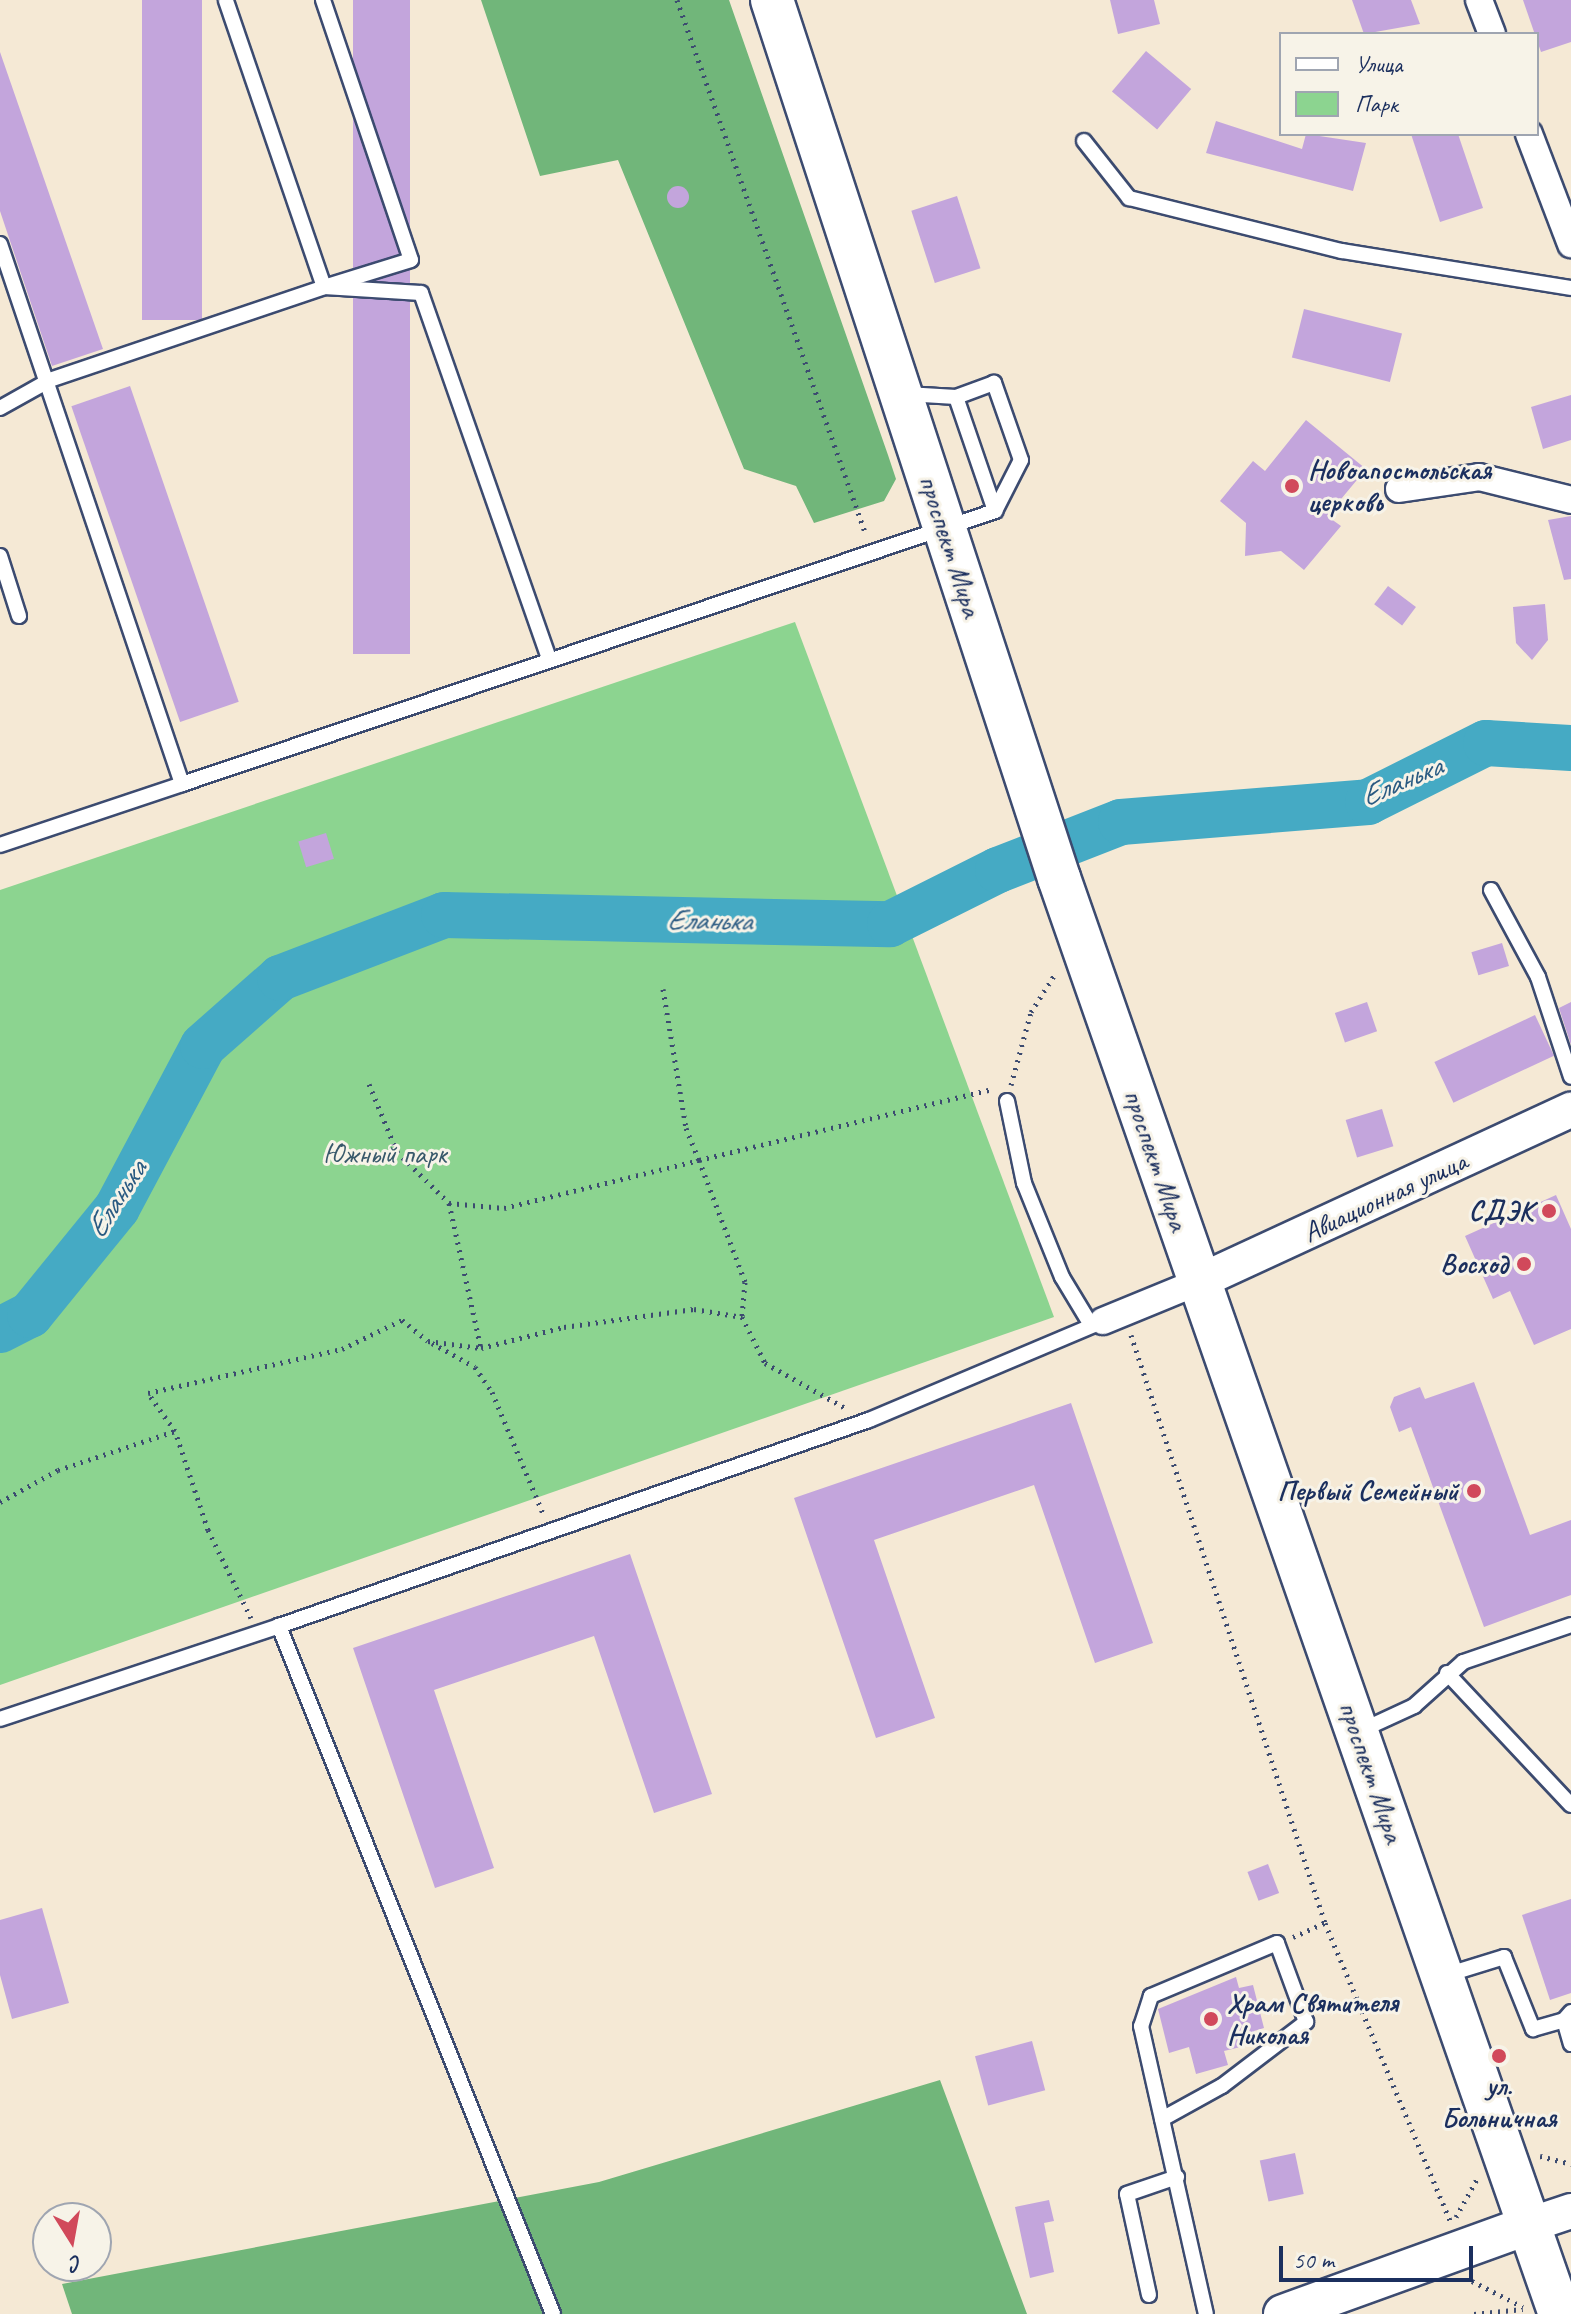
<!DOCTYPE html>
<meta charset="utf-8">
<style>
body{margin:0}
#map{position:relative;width:1571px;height:2314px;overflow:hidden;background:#f5e9d5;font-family:Caveat,sans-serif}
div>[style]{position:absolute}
.green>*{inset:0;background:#8cd490}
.forest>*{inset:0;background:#71b67a}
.river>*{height:46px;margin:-23px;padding:0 23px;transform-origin:23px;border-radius:23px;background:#45aac4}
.building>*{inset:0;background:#c3a5dc;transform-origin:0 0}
.round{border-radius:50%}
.path>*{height:5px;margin-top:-2.5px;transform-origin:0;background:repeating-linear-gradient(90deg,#3c4b70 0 2px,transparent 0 8px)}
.roads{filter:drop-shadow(2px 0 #3c4b70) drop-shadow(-2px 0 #3c4b70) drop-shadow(0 2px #3c4b70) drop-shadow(0 -2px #3c4b70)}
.service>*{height:14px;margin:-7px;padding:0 7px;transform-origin:7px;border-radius:7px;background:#fff}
.minor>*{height:26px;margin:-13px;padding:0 13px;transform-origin:13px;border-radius:13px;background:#fff}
.tertiary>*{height:34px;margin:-17px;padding:0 17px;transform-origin:17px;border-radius:17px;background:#fff}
.secondary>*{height:38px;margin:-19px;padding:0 19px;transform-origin:19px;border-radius:19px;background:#fff}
.primary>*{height:42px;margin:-21px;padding:0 21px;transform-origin:21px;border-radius:21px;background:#fff}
.dots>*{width:22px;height:22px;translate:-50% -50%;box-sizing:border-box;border:4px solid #f7f3e8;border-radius:50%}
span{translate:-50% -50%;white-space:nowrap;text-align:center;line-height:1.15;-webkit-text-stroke:6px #f7f3e8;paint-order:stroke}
.poi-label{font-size:28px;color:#1b2f5e;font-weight:700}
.left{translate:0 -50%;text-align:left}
.right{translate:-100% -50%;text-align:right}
.street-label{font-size:28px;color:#1b2f5e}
.park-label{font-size:28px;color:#37586a}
.water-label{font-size:30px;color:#2a5a82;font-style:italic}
.legend{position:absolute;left:1279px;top:32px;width:260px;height:104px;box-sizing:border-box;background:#f7f3e8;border:2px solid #9fa5b1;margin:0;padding:10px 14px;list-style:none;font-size:24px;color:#1b2f5e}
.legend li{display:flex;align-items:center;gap:16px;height:40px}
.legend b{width:40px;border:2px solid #9fa5b1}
.north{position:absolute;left:32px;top:2202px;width:80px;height:80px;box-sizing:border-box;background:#f7f3e8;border:2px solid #9fa5b1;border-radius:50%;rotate:169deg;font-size:22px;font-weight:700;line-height:32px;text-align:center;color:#1b2f5e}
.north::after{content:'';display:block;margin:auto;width:28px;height:36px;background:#d1495b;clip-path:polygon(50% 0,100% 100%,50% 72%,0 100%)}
.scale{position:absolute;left:1279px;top:2246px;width:194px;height:36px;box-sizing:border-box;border:4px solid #1b2f5e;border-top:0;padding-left:10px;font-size:24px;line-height:28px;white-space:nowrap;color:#1b2f5e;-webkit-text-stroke:6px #f7f3e8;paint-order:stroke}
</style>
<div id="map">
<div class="green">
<div style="clip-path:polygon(795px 622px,1054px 1317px,0 1685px,0 890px)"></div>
</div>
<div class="forest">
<div style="clip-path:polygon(481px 0,729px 0,888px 455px,896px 479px,884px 501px,814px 523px,796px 486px,744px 469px,618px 160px,540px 176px)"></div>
<div style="clip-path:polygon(940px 2080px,1027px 2314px,72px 2314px,62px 2284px,599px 2182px)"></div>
</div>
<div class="river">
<div style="left:0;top:1330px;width:34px;rotate:-27deg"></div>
<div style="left:30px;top:1315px;width:138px;rotate:-50.9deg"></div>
<div style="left:117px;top:1208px;width:183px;rotate:-62deg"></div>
<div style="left:203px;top:1046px;width:103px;rotate:-41.4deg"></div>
<div style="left:280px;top:978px;width:176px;rotate:-21deg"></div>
<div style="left:444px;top:915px;width:446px;rotate:1.2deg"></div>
<div style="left:890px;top:924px;width:121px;rotate:-26.6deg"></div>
<div style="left:998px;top:870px;width:132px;rotate:-21.3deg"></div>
<div style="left:1121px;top:822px;width:248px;rotate:-4.6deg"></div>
<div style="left:1368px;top:802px;width:132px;rotate:-26.6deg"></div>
<div style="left:1486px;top:743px;width:85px;rotate:3.4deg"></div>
</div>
<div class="building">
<div style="left:142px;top:0;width:60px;height:320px"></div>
<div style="left:353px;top:0;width:57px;height:654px"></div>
<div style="clip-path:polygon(1110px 0,1154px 0,1160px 24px,1118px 34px)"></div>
<div style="clip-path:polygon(1352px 0,1411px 0,1420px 24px,1364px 34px)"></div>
<div style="clip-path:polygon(1523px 0,1571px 0,1571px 42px,1541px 52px)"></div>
<div style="left:1146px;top:51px;width:59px;height:53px;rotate:40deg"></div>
<div style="clip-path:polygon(0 52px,103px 349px,52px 366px,0 211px)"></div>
<div style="clip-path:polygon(1216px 121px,1302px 149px,1306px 134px,1366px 143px,1353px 191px,1206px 153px)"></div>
<div style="clip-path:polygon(1411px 134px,1458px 134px,1483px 208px,1440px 222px)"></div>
<div class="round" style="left:667px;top:186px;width:22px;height:22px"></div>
<div style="left:957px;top:196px;width:76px;height:48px;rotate:72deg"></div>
<div style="left:1304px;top:309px;width:101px;height:50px;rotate:14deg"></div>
<div style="left:130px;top:386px;width:334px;height:62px;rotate:71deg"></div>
<div style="clip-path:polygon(1571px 395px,1571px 440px,1543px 449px,1531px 407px)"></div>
<div style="clip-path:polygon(1306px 420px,1366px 469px,1327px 516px,1341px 526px,1304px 570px,1281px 551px,1245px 556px,1246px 523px,1220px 501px,1253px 461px,1265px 471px)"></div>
<div style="clip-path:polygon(1571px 516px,1571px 579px,1564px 580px,1548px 520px)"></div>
<div style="left:1388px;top:586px;width:35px;height:23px;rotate:37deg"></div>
<div style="clip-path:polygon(1545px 604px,1548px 640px,1532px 660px,1516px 643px,1513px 607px)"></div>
<div style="left:326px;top:833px;width:27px;height:29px;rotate:73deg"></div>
<div style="left:1502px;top:943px;width:24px;height:32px;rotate:73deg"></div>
<div style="left:1367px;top:1002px;width:31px;height:34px;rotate:71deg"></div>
<div style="clip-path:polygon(1571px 1002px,1571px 1045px,1559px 1008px)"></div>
<div style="left:1535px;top:1015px;width:45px;height:111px;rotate:65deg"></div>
<div style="left:1382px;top:1109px;width:39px;height:38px;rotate:73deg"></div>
<div style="clip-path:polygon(1556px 1195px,1571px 1229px,1571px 1329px,1534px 1345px,1510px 1291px,1493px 1299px,1465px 1236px)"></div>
<div style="clip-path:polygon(1474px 1382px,1530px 1535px,1571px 1520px,1571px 1595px,1484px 1627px,1411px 1427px,1399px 1432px,1390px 1407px,1394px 1397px,1420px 1387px,1425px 1399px)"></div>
<div style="clip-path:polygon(1071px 1403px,1153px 1643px,1095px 1663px,1034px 1485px,874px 1540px,935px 1718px,876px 1738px,794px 1498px)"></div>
<div style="clip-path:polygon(630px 1554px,712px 1794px,654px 1813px,594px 1636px,434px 1690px,494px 1868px,435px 1888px,353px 1648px)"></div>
<div style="left:1268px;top:1864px;width:31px;height:22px;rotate:69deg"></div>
<div style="clip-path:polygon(1571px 1899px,1571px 1993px,1550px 2000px,1522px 1915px)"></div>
<div style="clip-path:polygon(42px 1908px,69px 2003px,12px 2019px,0 1975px,0 1920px)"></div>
<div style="clip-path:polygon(1236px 1977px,1239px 1988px,1253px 1985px,1264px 2028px,1254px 2031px,1257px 2043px,1224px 2051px,1228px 2065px,1196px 2074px,1189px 2047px,1169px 2053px,1158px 2009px)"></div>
<div style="left:1032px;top:2041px;width:51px;height:59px;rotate:75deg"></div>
<div style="left:1295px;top:2153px;width:42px;height:36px;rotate:78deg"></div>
<div style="clip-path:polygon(1049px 2200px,1054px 2221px,1044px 2223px,1054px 2272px,1030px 2278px,1015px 2207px)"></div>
</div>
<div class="path">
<div style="left:677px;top:0;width:567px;rotate:70.54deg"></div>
<div style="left:663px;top:989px;width:141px;rotate:80.6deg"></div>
<div style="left:686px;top:1128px;width:35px;rotate:68deg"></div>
<div style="left:699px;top:1160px;width:301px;rotate:-13.6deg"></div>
<div style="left:369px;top:1084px;width:74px;rotate:67.6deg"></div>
<div style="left:397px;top:1152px;width:73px;rotate:44.4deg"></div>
<div style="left:449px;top:1203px;width:55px;rotate:5.2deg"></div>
<div style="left:504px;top:1208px;width:201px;rotate:-13.8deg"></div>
<div style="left:699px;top:1160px;width:130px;rotate:69.3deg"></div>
<div style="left:745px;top:1282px;width:35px;rotate:95deg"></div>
<div style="left:1011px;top:1085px;width:76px;rotate:-74.7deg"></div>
<div style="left:1031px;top:1012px;width:45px;rotate:-57.7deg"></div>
<div style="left:449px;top:1203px;width:148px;rotate:77.6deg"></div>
<div style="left:1131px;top:1335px;width:619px;rotate:71.74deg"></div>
<div style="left:1325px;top:1923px;width:323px;rotate:67.2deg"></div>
<div style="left:432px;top:1343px;width:49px;rotate:29.2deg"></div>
<div style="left:475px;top:1367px;width:30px;rotate:56deg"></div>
<div style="left:492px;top:1392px;width:134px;rotate:67.2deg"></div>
<div style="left:0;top:1502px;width:66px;rotate:-28.9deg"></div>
<div style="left:58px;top:1470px;width:123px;rotate:-18.4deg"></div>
<div style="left:251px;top:1618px;width:98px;rotate:-116deg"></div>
<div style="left:208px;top:1530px;width:104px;rotate:-108.4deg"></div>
<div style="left:175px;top:1431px;width:47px;rotate:-125.4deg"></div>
<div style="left:148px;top:1393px;width:199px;rotate:-12.8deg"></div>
<div style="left:342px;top:1349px;width:67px;rotate:-25.8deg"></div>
<div style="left:402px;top:1320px;width:33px;rotate:39deg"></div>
<div style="left:428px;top:1341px;width:53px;rotate:7.5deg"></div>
<div style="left:481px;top:1348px;width:86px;rotate:-14.2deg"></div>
<div style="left:564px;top:1327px;width:131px;rotate:-7.9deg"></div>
<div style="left:694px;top:1309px;width:49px;rotate:9.5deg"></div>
<div style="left:742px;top:1317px;width:51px;rotate:63.4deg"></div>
<div style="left:765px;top:1363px;width:94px;rotate:29.3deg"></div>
<div style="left:1293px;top:1937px;width:35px;rotate:-24deg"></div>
<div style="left:1540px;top:2156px;width:32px;rotate:14deg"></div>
<div style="left:1456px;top:2217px;width:46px;rotate:-61.2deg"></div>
<div style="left:1472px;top:2281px;width:57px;rotate:27deg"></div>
<div style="left:1474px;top:2314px;width:49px;rotate:-5.8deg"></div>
</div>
<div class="roads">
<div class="service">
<div style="left:323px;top:0;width:274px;rotate:71.3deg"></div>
<div style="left:411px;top:260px;width:91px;rotate:162.8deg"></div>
<div style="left:324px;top:287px;width:97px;rotate:3.5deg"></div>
<div style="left:421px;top:293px;width:385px;rotate:70.7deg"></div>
<div style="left:1084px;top:141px;width:73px;rotate:51.7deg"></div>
<div style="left:1129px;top:198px;width:219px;rotate:14deg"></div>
<div style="left:1342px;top:251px;width:232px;rotate:9.2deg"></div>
<div style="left:0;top:244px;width:570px;rotate:71.37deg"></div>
<div style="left:182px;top:784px;width:858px;rotate:-18.56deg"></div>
<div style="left:995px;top:511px;width:57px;rotate:-63deg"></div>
<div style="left:1021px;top:460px;width:82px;rotate:-109.3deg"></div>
<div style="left:994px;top:383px;width:40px;rotate:159.8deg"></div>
<div style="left:906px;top:394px;width:50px;rotate:3.4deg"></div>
<div style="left:956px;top:397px;width:120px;rotate:71.1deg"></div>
<div style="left:0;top:408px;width:57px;rotate:-29.2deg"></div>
<div style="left:50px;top:380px;width:289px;rotate:-18.7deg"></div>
<div style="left:324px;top:287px;width:303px;rotate:-108.9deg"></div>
<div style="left:0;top:556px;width:63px;rotate:72.4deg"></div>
<div style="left:0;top:845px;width:192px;rotate:-18.5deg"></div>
<div style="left:1491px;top:890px;width:99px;rotate:61.6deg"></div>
<div style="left:1538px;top:977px;width:105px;rotate:71.7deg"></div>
<div style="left:1007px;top:1101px;width:84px;rotate:78.3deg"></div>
<div style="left:1024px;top:1183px;width:101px;rotate:68deg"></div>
<div style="left:1062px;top:1277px;width:56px;rotate:58.9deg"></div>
<div style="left:1447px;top:1673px;width:181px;rotate:46.8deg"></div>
<div style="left:0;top:1719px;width:294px;rotate:-18.4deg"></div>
<div style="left:1360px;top:1731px;width:60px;rotate:-24.8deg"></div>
<div style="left:1414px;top:1706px;width:66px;rotate:-41.9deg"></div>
<div style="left:1463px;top:1662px;width:114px;rotate:-18.9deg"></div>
<div style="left:1446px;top:1975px;width:61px;rotate:-17.2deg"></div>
<div style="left:1504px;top:1957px;width:78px;rotate:68.1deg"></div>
<div style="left:1533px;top:2029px;width:32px;rotate:-16deg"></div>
<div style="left:1571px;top:2012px;width:11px;rotate:131deg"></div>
<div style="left:1564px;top:2020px;width:25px;rotate:74deg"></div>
<div style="left:1162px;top:2119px;width:68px;rotate:-28.8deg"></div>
<div style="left:1222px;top:2086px;width:106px;rotate:-37.3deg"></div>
<div style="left:1306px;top:2022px;width:84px;rotate:-110.2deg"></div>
<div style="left:1277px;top:1943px;width:137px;rotate:157.2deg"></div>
<div style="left:1151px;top:1996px;width:32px;rotate:108deg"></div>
<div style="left:1141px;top:2026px;width:295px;rotate:77.3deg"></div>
<div style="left:1149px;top:2295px;width:103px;rotate:-102.3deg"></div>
<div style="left:1127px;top:2194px;width:53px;rotate:-18.8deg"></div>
<div style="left:553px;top:2314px;width:741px;rotate:-111.72deg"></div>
<div style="left:279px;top:1626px;width:625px;rotate:-19.25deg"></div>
<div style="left:869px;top:1420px;width:254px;rotate:-22.9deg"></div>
</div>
<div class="minor">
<div style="left:1479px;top:0;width:36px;rotate:69deg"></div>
<div style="left:1529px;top:134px;width:118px;rotate:69.1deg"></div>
<div style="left:1399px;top:489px;width:81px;rotate:-8.5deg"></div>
<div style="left:1479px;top:477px;width:95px;rotate:14deg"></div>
<div style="left:1103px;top:1321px;width:103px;rotate:-22.3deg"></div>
</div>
<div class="tertiary">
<div style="left:1198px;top:1282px;width:411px;rotate:-24.8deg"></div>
<div style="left:1529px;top:2225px;width:44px;rotate:-18.4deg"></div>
</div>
<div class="secondary">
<div style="left:1283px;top:2314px;width:262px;rotate:-19.9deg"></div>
</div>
<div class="primary">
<div style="left:772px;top:0;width:924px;rotate:71.9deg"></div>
<div style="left:1059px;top:878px;width:1521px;rotate:70.77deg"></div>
</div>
</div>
<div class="dots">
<div style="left:1292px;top:486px;background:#d1495b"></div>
<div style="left:1549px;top:1211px;background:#d1495b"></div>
<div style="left:1524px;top:1264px;background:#d1495b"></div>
<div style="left:1474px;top:1491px;background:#d1495b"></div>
<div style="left:1211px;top:2019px;background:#d1495b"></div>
<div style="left:1499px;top:2056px;background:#d1495b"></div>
</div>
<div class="poi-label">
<span class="left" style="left:1308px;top:486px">Новоапостольская<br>церковь</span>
<span class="right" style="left:1533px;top:1211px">СДЭК</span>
<span class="right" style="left:1508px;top:1264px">Восход</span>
<span class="right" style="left:1458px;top:1491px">Первый Семейный</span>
<span class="left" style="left:1227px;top:2019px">Храм Святителя<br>Николая</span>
<span style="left:1499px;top:2102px">ул.<br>Больничная</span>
</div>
<div class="street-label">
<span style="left:950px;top:546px;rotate:72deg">проспект Мира</span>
<span style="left:1156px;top:1160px;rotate:71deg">проспект Мира</span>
<span style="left:1385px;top:1197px;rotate:-25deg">Авиационная улица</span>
<span style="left:1371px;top:1772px;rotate:71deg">проспект Мира</span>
</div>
<div class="park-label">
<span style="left:385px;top:1154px">Южный парк</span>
</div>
<div class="water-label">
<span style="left:1401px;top:781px;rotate:-23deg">Еланька</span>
<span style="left:709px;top:920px;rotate:1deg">Еланька</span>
<span style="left:116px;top:1199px;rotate:-57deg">Еланька</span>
</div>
<ul class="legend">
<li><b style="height:10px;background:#fff"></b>Улица</li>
<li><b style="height:22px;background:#8cd490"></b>Парк</li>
</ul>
<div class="north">С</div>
<div class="scale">50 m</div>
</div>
